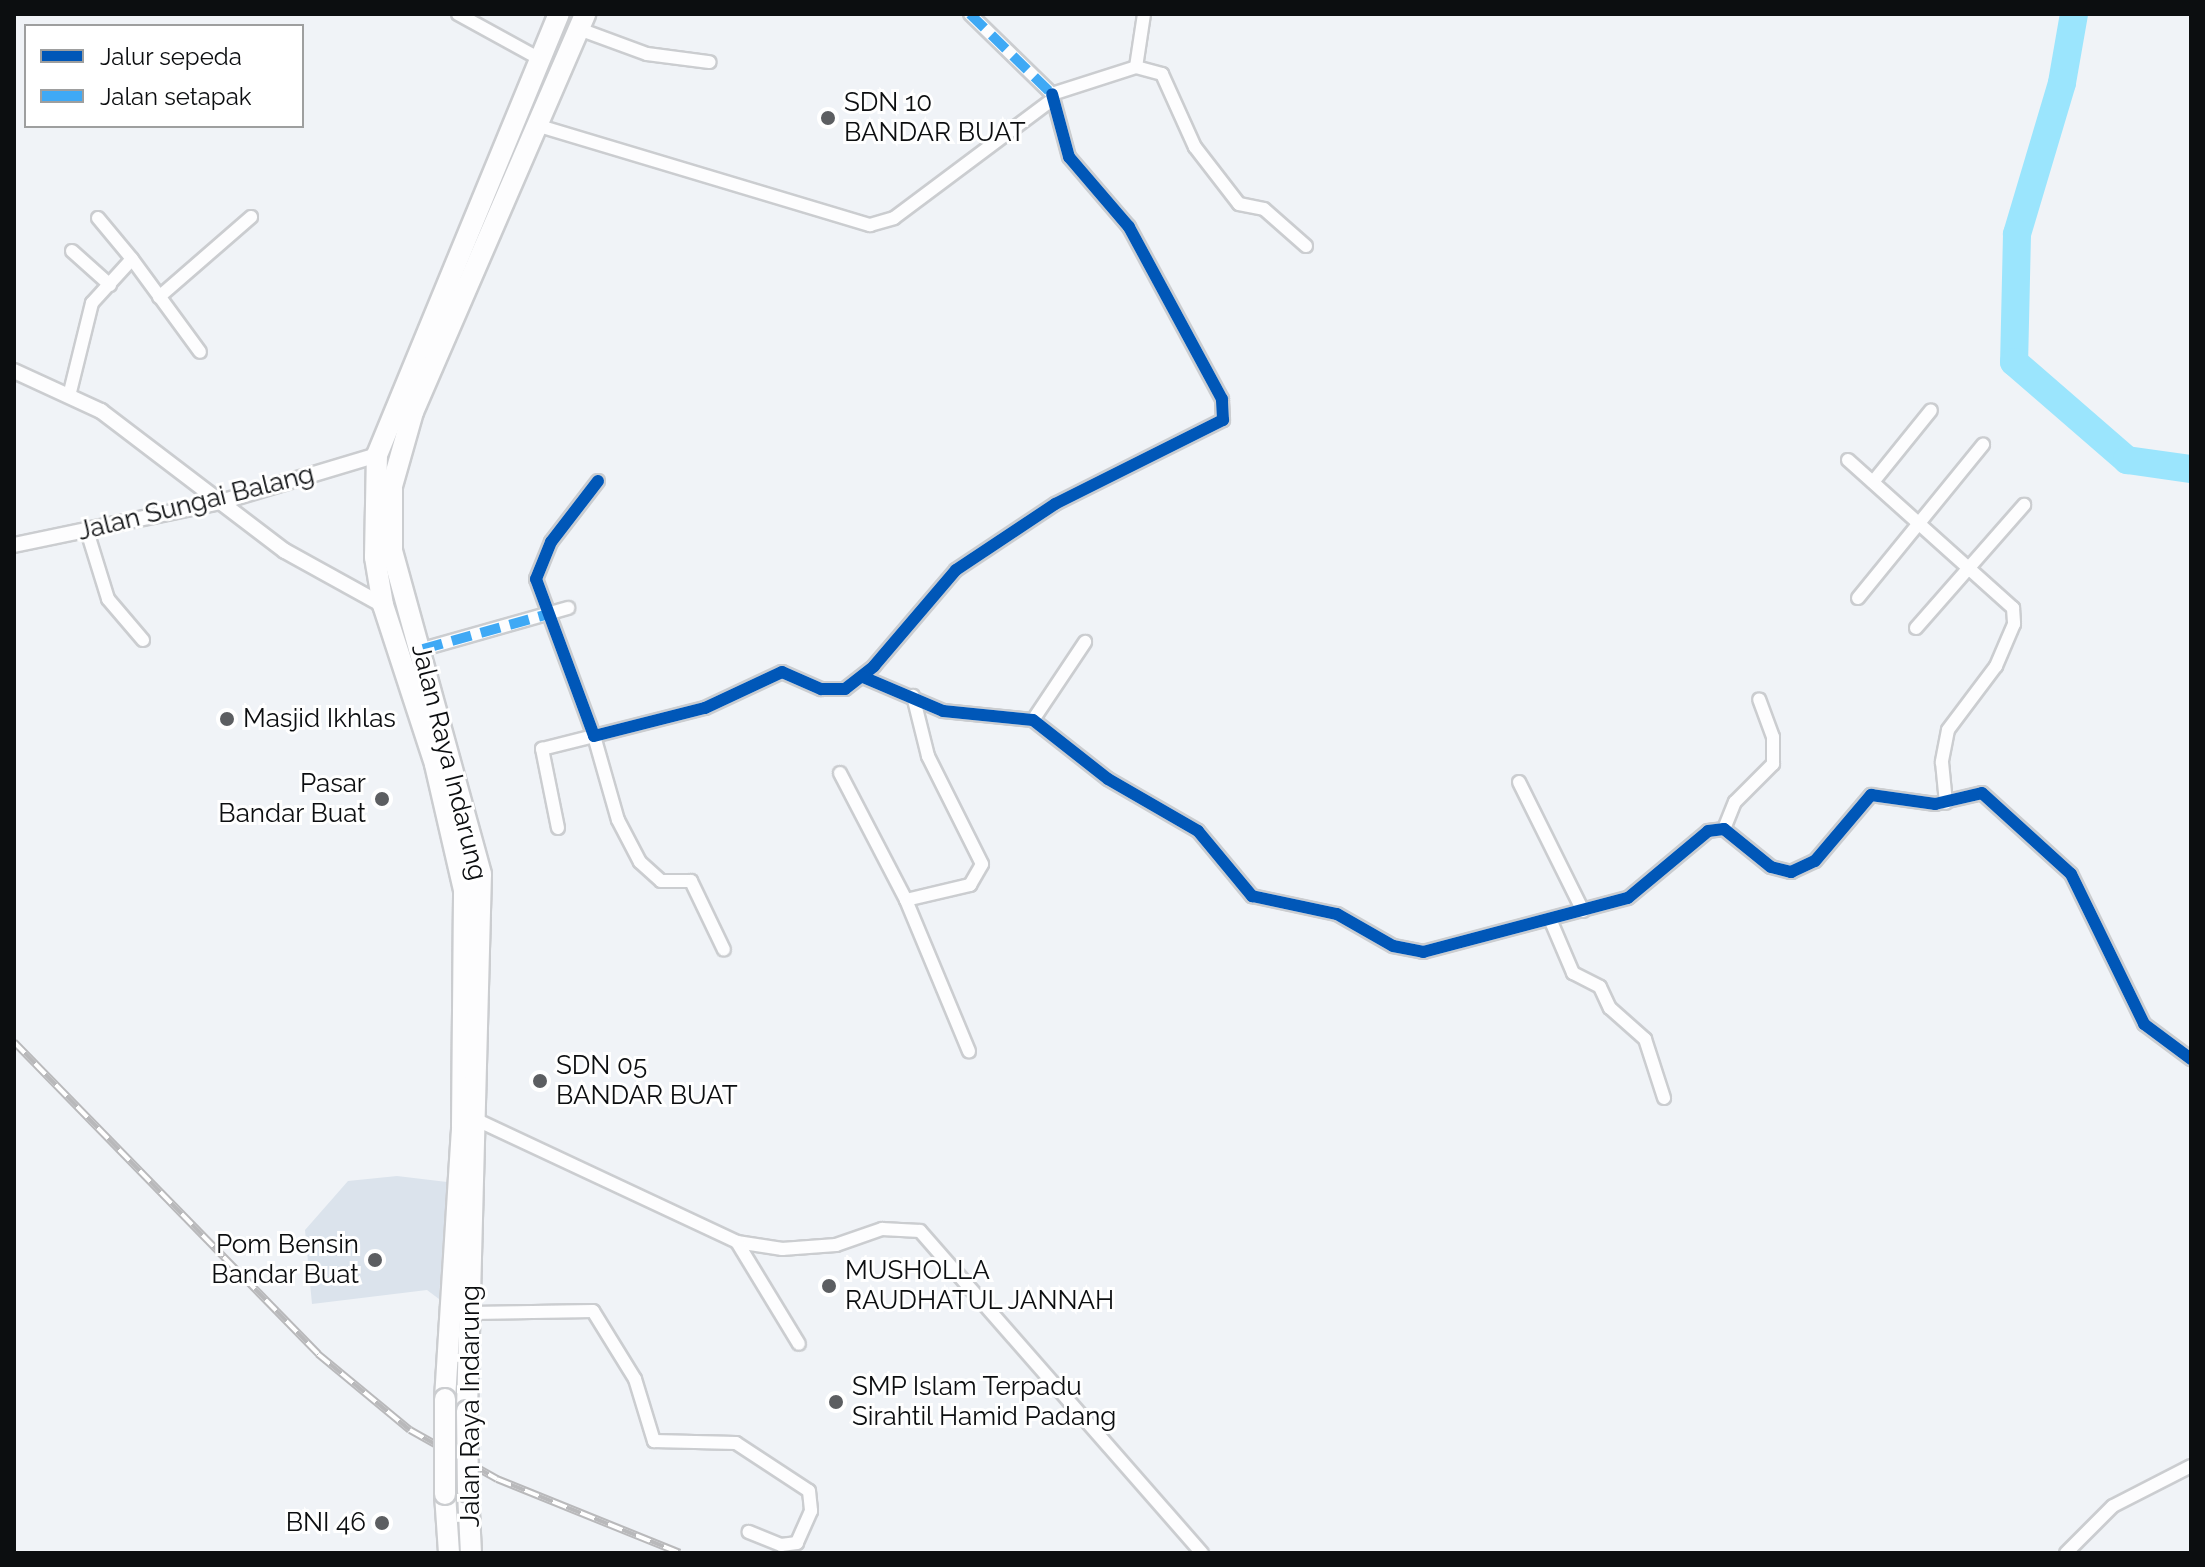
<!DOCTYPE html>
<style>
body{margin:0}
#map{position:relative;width:2205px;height:1567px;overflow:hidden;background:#f0f3f7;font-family:Raleway,sans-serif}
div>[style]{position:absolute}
.built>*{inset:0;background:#dbe3ec}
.river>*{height:28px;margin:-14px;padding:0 14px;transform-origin:14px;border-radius:14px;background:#9be5fd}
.roads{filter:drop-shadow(2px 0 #cbcdd0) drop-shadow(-2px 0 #cbcdd0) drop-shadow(0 2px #cbcdd0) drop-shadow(0 -2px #cbcdd0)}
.minor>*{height:12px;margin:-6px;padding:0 6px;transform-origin:6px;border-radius:6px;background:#fdfdfe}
.tertiary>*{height:14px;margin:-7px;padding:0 7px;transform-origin:7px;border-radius:7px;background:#fdfdfe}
.trunk>*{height:20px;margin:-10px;padding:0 10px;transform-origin:10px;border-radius:10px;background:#fdfdfe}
.rail>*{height:8px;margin-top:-4px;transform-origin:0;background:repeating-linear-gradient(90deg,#fff 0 15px,#b9b9bb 0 30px);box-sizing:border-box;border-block:2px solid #b9b9bb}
.bridges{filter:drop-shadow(2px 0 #cbcdd0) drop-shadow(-2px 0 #cbcdd0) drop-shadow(0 2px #cbcdd0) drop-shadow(0 -2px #cbcdd0)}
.trunk-bridge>*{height:20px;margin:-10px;padding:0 10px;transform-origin:10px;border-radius:10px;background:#fdfdfe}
.quiet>*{height:10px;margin-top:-5px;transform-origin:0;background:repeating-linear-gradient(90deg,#3fa9f5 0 20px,transparent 0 30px)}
.cycleway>*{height:12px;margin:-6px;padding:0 6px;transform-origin:6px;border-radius:6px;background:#0057b8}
.dots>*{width:22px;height:22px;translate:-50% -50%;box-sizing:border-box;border:4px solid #fff;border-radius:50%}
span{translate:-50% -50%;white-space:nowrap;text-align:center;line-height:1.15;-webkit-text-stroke:6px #fff;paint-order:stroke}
.poi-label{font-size:26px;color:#0c0e10}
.left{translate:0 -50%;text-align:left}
.right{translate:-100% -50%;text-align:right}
.street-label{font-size:26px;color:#0c0e10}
.frame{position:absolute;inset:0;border:16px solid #0c0e10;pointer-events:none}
.legend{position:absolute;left:24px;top:24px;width:280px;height:104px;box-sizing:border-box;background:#fff;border:2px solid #9e9f9f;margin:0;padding:10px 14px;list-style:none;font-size:24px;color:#0c0e10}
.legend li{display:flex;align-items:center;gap:16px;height:40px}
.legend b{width:40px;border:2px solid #9e9f9f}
</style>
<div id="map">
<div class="built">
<div style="clip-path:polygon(397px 1176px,447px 1182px,439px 1299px,427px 1290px,312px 1304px,305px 1230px,348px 1181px)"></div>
</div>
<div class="river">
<div style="left:2074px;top:14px;width:70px;rotate:99.9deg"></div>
<div style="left:2062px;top:83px;width:158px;rotate:106.6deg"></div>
<div style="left:2017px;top:234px;width:128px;rotate:91.3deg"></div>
<div style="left:2014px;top:362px;width:150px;rotate:40.9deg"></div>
<div style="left:2127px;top:460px;width:65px;rotate:8deg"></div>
</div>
<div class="roads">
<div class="minor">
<div style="left:458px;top:14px;width:94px;rotate:28.8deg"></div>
<div style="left:970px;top:14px;width:115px;rotate:44.3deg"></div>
<div style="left:579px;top:29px;width:72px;rotate:20.2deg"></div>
<div style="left:647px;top:54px;width:63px;rotate:7.4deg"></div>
<div style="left:1136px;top:67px;width:54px;rotate:-81.4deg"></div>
<div style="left:1052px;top:94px;width:88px;rotate:-17.8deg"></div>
<div style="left:1136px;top:67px;width:27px;rotate:15deg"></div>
<div style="left:1162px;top:74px;width:80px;rotate:65.7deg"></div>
<div style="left:1195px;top:147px;width:72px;rotate:52.3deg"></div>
<div style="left:1239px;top:204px;width:25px;rotate:11deg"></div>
<div style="left:1264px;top:209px;width:56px;rotate:41.4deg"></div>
<div style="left:536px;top:125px;width:349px;rotate:16.7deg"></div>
<div style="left:870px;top:225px;width:25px;rotate:-16deg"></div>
<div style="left:894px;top:218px;width:194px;rotate:-36.8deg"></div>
<div style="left:98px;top:218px;width:53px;rotate:50.3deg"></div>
<div style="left:72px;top:251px;width:51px;rotate:41.8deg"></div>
<div style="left:159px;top:297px;width:122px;rotate:-41deg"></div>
<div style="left:69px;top:396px;width:96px;rotate:-76.1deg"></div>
<div style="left:92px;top:303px;width:59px;rotate:-47.7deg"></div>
<div style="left:132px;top:259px;width:115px;rotate:53.8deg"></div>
<div style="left:1848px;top:460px;width:222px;rotate:41.9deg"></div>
<div style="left:2013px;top:608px;width:16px;rotate:86deg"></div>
<div style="left:2014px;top:624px;width:46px;rotate:113.2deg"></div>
<div style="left:1996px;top:666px;width:80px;rotate:126.9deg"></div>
<div style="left:1948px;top:730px;width:33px;rotate:101deg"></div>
<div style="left:1942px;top:762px;width:41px;rotate:84.4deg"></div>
<div style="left:598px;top:481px;width:77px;rotate:127.6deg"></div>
<div style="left:551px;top:542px;width:40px;rotate:112deg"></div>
<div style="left:536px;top:579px;width:167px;rotate:69.7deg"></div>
<div style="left:594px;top:736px;width:114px;rotate:-14.2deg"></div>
<div style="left:705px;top:708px;width:85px;rotate:-25.1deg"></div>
<div style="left:782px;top:672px;width:43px;rotate:23.6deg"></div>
<div style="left:821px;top:689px;width:24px"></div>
<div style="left:845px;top:689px;width:37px;rotate:-38deg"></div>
<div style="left:874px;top:666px;width:126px;rotate:-49.5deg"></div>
<div style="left:956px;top:570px;width:119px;rotate:-33.7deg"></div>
<div style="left:1055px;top:504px;width:188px;rotate:-26.6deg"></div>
<div style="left:1223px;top:420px;width:21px;rotate:-93deg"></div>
<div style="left:1222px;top:399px;width:196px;rotate:-118.4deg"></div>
<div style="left:1129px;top:227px;width:92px;rotate:-130.6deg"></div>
<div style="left:1069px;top:157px;width:65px;rotate:-105.1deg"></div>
<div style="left:1873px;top:482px;width:92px;rotate:-51.1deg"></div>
<div style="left:87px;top:531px;width:71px;rotate:72.8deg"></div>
<div style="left:108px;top:599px;width:54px;rotate:49.5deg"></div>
<div style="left:1858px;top:598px;width:198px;rotate:-50.8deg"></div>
<div style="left:1916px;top:628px;width:164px;rotate:-48.7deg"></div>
<div style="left:423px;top:649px;width:151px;rotate:-15.8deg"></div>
<div style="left:863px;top:677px;width:87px;rotate:23deg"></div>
<div style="left:943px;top:711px;width:90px;rotate:5.7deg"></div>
<div style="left:1033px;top:720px;width:95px;rotate:38.2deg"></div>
<div style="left:1108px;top:779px;width:104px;rotate:30deg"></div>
<div style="left:1198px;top:831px;width:85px;rotate:50.3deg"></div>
<div style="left:1252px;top:896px;width:87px;rotate:12deg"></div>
<div style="left:1337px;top:914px;width:64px;rotate:29.7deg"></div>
<div style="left:1393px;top:946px;width:31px;rotate:11deg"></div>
<div style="left:1423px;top:952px;width:212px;rotate:-14.8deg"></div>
<div style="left:1628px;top:898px;width:104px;rotate:-39.9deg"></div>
<div style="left:1708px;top:831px;width:16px;rotate:-7deg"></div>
<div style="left:1724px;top:829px;width:60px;rotate:39deg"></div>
<div style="left:1771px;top:867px;width:21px;rotate:14deg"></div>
<div style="left:1791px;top:872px;width:26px;rotate:-25deg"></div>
<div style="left:1815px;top:861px;width:87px;rotate:-49.7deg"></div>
<div style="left:1871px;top:795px;width:65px;rotate:8deg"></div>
<div style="left:1935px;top:804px;width:48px;rotate:-13.2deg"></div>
<div style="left:1982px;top:793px;width:120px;rotate:42.3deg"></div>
<div style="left:2071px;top:874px;width:167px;rotate:64deg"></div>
<div style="left:2144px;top:1024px;width:59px;rotate:36.7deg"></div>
<div style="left:1033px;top:720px;width:94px;rotate:-56.3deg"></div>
<div style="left:840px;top:773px;width:143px;rotate:62.5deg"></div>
<div style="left:906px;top:900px;width:164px;rotate:67.4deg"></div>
<div style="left:1519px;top:782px;width:144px;rotate:63.6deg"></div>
<div style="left:558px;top:828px;width:81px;rotate:-101.4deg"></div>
<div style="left:542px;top:749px;width:54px;rotate:-14deg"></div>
<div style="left:594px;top:736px;width:87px;rotate:74.1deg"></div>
<div style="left:618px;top:820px;width:47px;rotate:62.4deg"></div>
<div style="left:640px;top:862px;width:28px;rotate:42deg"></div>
<div style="left:661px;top:881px;width:30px"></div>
<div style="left:691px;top:881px;width:76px;rotate:64.4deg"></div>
<div style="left:1724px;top:829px;width:29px;rotate:-68deg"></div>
<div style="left:1735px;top:802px;width:54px;rotate:-45deg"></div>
<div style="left:1773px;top:764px;width:27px;rotate:-90deg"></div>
<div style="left:1773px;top:737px;width:40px;rotate:-110.2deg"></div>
<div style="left:906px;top:900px;width:66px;rotate:-13.2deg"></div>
<div style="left:970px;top:885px;width:24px;rotate:-60deg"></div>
<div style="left:982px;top:864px;width:121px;rotate:-116.6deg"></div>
<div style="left:928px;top:756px;width:62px;rotate:-104deg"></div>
<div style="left:1550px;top:919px;width:59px;rotate:66.9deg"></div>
<div style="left:1573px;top:973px;width:30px;rotate:27deg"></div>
<div style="left:1600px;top:987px;width:23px;rotate:65deg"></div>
<div style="left:1610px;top:1008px;width:47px;rotate:41.5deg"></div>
<div style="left:1645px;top:1039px;width:62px;rotate:72.1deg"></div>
<div style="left:479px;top:1121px;width:285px;rotate:25.1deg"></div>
<div style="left:737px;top:1242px;width:46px;rotate:8.8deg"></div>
<div style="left:782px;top:1249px;width:54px;rotate:-4.2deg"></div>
<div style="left:836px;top:1245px;width:49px;rotate:-19.2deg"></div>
<div style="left:882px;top:1229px;width:38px;rotate:3deg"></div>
<div style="left:920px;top:1231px;width:428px;rotate:48.8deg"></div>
<div style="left:737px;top:1242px;width:119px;rotate:58.7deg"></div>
<div style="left:472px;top:1313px;width:121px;rotate:-0.9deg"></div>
<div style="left:593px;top:1311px;width:80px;rotate:58.3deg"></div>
<div style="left:635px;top:1379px;width:65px;rotate:73deg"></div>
<div style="left:654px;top:1441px;width:82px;rotate:1.4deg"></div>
<div style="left:736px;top:1443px;width:87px;rotate:33.3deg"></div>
<div style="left:809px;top:1491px;width:20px;rotate:84deg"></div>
<div style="left:811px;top:1511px;width:35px;rotate:114deg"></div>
<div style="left:797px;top:1543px;width:16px;rotate:173deg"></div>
<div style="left:781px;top:1545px;width:35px;rotate:-158deg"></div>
<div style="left:2066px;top:1553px;width:66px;rotate:-45deg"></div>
<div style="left:2113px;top:1506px;width:88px;rotate:-27.1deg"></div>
</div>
<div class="tertiary">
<div style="left:14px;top:371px;width:96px;rotate:24.7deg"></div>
<div style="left:101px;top:411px;width:231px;rotate:37.3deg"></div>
<div style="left:285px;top:551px;width:112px;rotate:28.9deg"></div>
<div style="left:14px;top:545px;width:215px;rotate:-11.8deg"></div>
<div style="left:224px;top:501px;width:160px;rotate:-16.7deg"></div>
</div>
<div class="trunk">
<div style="left:445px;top:1399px;width:274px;rotate:-86.4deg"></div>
<div style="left:462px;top:1126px;width:236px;rotate:-89.5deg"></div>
<div style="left:464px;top:890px;width:129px;rotate:-103deg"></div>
<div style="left:435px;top:764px;width:167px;rotate:-108.1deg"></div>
<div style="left:383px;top:605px;width:49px;rotate:-99.5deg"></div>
<div style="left:375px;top:557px;width:102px;rotate:-88.9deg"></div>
<div style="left:377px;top:455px;width:477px;rotate:-67.6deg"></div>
<div style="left:467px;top:1411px;width:537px;rotate:-88.51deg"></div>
<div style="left:481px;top:874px;width:335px;rotate:-105.4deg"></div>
<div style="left:392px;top:551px;width:65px;rotate:-90deg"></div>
<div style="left:392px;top:486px;width:77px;rotate:-74.2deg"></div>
<div style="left:413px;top:412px;width:434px;rotate:-66.6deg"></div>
<div style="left:468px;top:1492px;width:61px;rotate:87.2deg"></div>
<div style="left:445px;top:1494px;width:59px;rotate:86.1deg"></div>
</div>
</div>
<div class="rail">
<div style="left:14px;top:1042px;width:436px;rotate:45.7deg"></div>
<div style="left:318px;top:1354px;width:119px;rotate:39.6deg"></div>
<div style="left:410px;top:1430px;width:100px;rotate:29.4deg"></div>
<div style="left:497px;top:1479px;width:197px;rotate:22deg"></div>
</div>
<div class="bridges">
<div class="trunk-bridge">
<div style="left:445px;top:1399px;width:95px;rotate:90deg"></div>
<div style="left:467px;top:1411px;width:81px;rotate:89.3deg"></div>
</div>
</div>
<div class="quiet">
<div style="left:970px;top:14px;width:115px;rotate:44.3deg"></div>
<div style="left:423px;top:649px;width:127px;rotate:-15.6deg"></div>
</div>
<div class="cycleway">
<div style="left:598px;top:481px;width:77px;rotate:127.6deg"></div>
<div style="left:551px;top:542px;width:40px;rotate:112deg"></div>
<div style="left:536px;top:579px;width:167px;rotate:69.7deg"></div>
<div style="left:594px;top:736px;width:114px;rotate:-14.2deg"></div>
<div style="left:705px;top:708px;width:85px;rotate:-25.1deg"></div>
<div style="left:782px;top:672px;width:43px;rotate:23.6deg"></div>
<div style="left:821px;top:689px;width:24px"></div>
<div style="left:845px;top:689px;width:37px;rotate:-38deg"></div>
<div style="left:874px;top:666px;width:126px;rotate:-49.5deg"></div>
<div style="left:956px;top:570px;width:119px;rotate:-33.7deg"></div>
<div style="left:1055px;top:504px;width:188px;rotate:-26.6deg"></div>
<div style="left:1223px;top:420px;width:21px;rotate:-93deg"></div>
<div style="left:1222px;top:399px;width:196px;rotate:-118.4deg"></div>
<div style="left:1129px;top:227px;width:92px;rotate:-130.6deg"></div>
<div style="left:1069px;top:157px;width:65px;rotate:-105.1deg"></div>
<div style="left:863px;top:677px;width:87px;rotate:23deg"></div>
<div style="left:943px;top:711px;width:90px;rotate:5.7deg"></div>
<div style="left:1033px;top:720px;width:95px;rotate:38.2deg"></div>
<div style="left:1108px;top:779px;width:104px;rotate:30deg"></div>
<div style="left:1198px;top:831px;width:85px;rotate:50.3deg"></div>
<div style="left:1252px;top:896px;width:87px;rotate:12deg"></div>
<div style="left:1337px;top:914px;width:64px;rotate:29.7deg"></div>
<div style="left:1393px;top:946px;width:31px;rotate:11deg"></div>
<div style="left:1423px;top:952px;width:212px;rotate:-14.8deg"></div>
<div style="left:1628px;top:898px;width:104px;rotate:-39.9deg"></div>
<div style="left:1708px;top:831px;width:16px;rotate:-7deg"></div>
<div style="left:1724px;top:829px;width:60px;rotate:39deg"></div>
<div style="left:1771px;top:867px;width:21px;rotate:14deg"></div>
<div style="left:1791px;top:872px;width:26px;rotate:-25deg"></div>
<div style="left:1815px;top:861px;width:87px;rotate:-49.7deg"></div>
<div style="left:1871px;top:795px;width:65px;rotate:8deg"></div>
<div style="left:1935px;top:804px;width:48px;rotate:-13.2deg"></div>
<div style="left:1982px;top:793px;width:120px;rotate:42.3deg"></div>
<div style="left:2071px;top:874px;width:167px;rotate:64deg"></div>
<div style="left:2144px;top:1024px;width:59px;rotate:36.7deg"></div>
</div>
<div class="dots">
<div style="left:828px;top:118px;background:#5c5e61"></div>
<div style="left:227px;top:719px;background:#5c5e61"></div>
<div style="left:382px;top:799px;background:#5c5e61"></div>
<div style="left:540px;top:1081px;background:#5c5e61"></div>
<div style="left:375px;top:1260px;background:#5c5e61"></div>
<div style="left:829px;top:1286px;background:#5c5e61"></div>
<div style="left:836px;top:1402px;background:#5c5e61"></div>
<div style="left:382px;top:1523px;background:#5c5e61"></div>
</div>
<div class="poi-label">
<span class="left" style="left:844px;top:118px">SDN 10<br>BANDAR BUAT</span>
<span class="left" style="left:243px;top:719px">Masjid Ikhlas</span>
<span class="right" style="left:366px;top:799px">Pasar<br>Bandar Buat</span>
<span class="left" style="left:556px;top:1081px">SDN 05<br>BANDAR BUAT</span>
<span class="right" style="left:359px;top:1260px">Pom Bensin<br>Bandar Buat</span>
<span class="left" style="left:845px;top:1286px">MUSHOLLA<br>RAUDHATUL JANNAH</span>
<span class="left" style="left:852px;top:1402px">SMP Islam Terpadu<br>Sirahtil Hamid Padang</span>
<span class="right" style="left:366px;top:1523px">BNI 46</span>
</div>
<div class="street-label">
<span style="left:196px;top:503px;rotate:-14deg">Jalan Sungai Balang</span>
<span style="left:449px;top:762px;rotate:76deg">Jalan Raya Indarung</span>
<span style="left:471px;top:1406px;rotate:-90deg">Jalan Raya Indarung</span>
</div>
<div class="frame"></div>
<ul class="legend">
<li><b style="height:10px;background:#0057b8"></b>Jalur sepeda</li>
<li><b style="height:10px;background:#3fa9f5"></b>Jalan setapak</li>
</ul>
</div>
